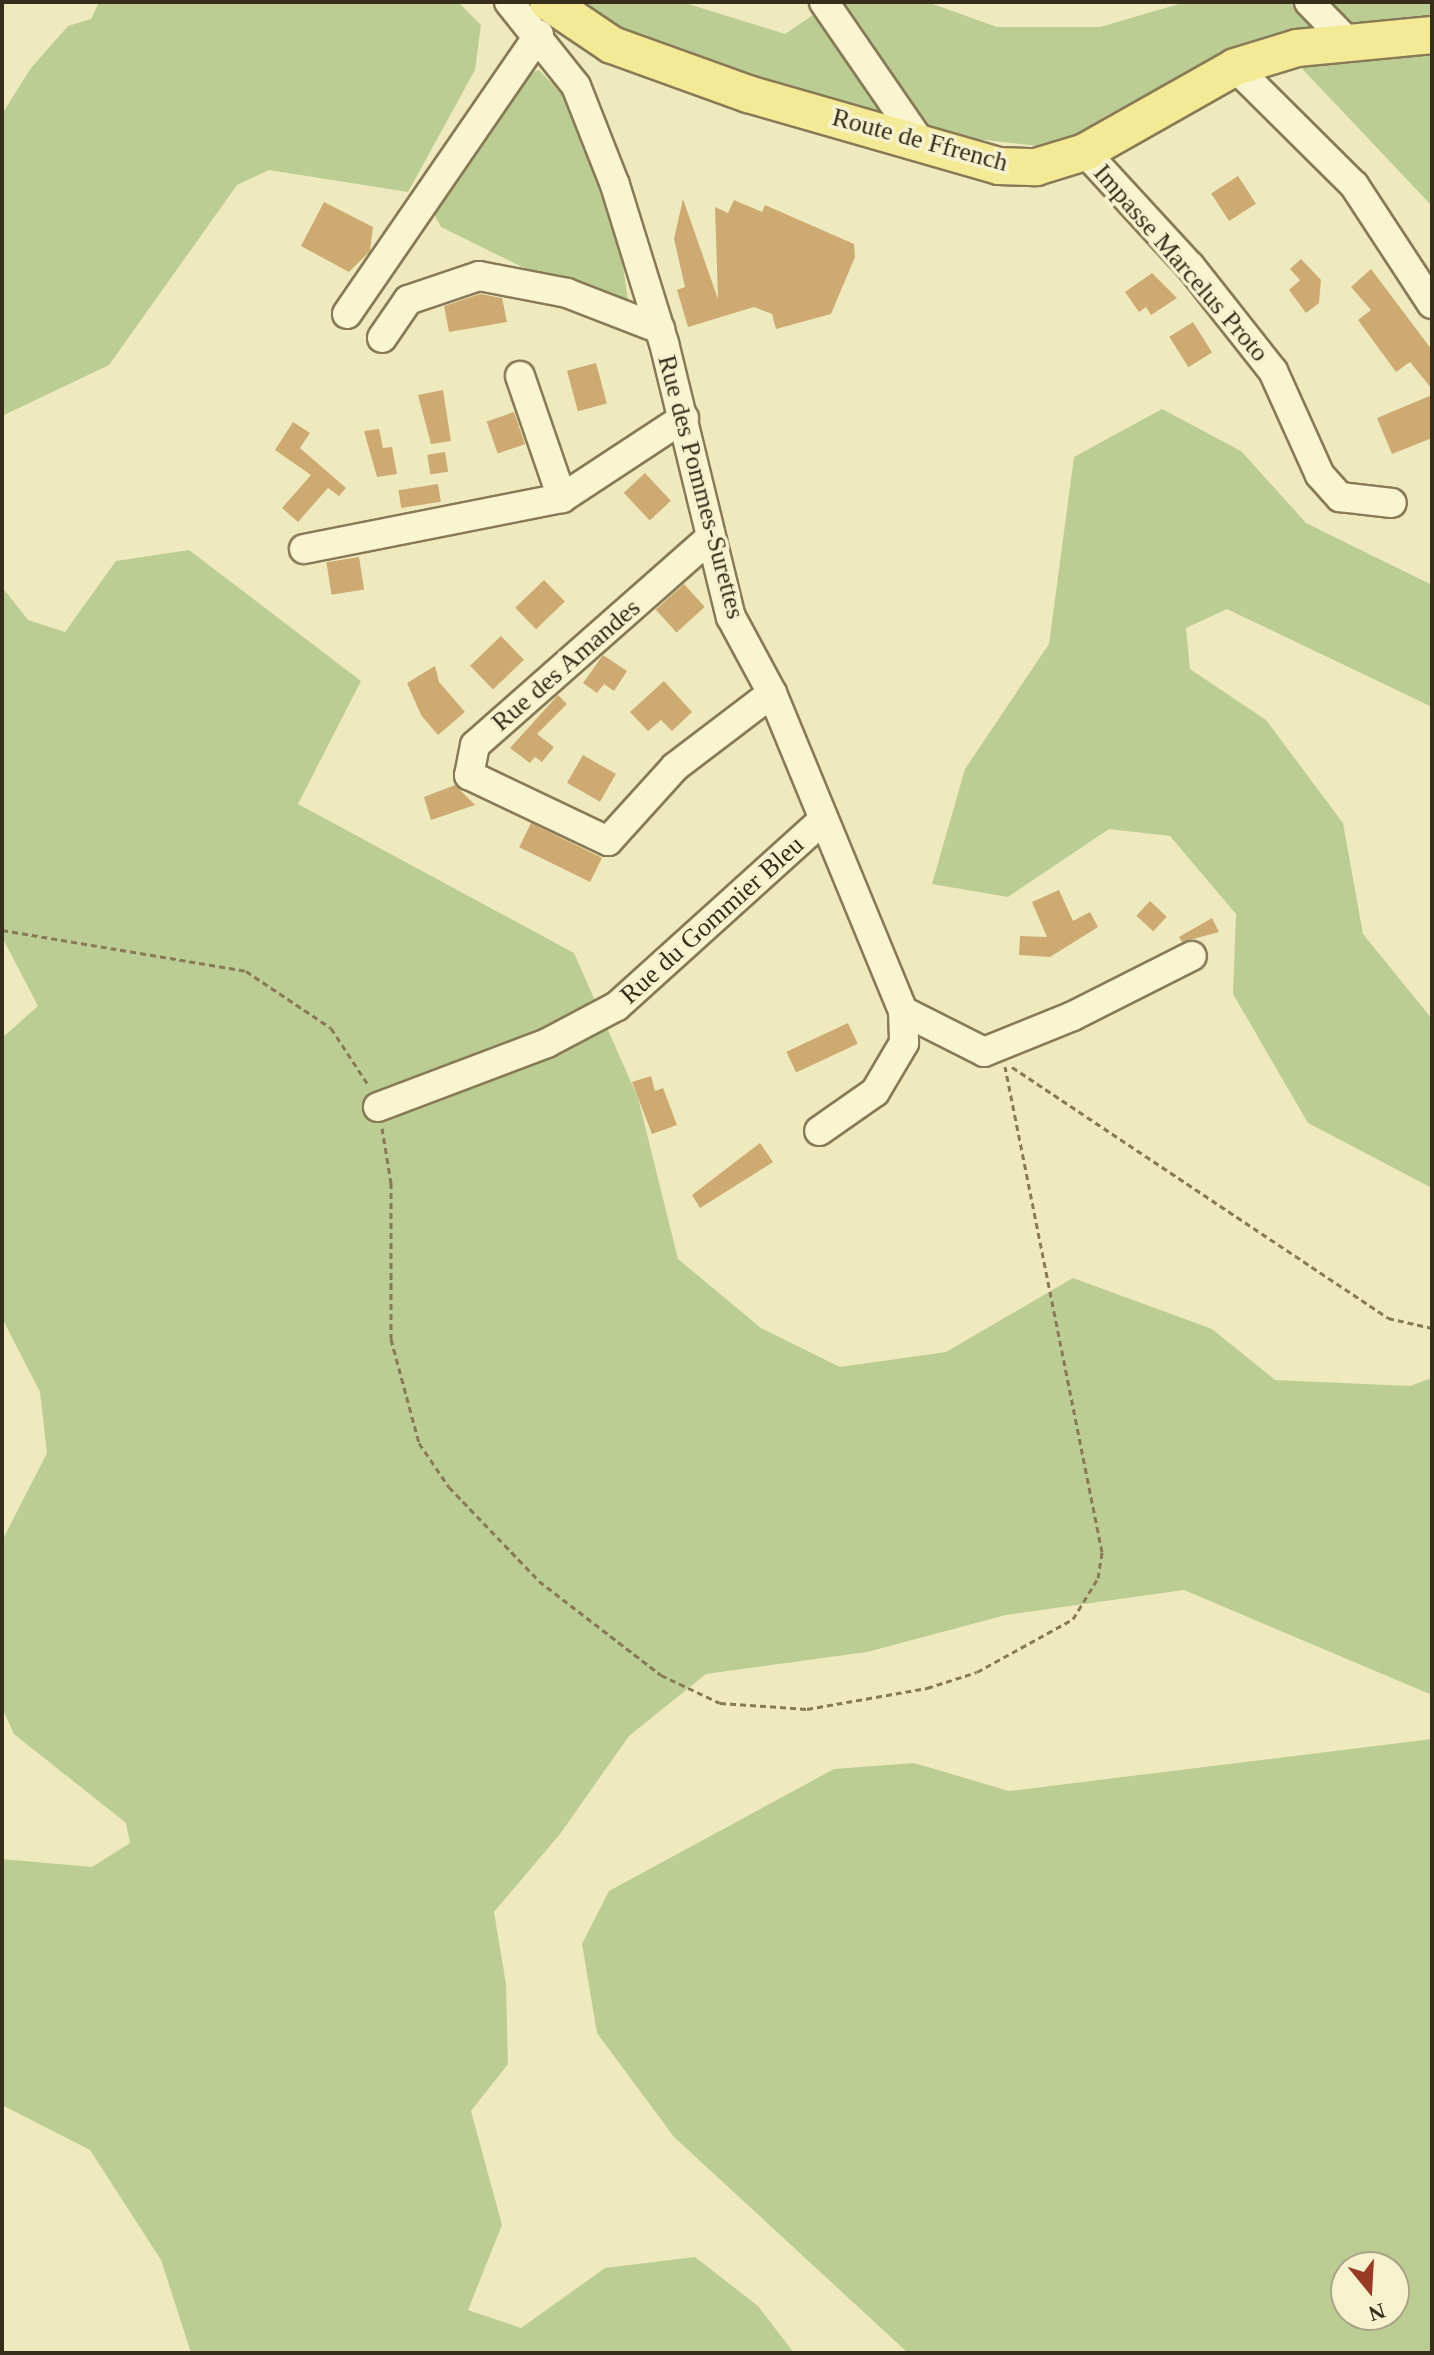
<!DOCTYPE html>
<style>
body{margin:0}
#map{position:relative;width:1434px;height:2355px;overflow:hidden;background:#efeabe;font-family:Georgia,serif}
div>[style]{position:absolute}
.green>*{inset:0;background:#bbcd92}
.building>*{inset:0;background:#ceaa73;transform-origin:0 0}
.path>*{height:3px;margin-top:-1.5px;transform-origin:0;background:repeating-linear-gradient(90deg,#887a56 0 6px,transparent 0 10px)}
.roads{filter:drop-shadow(2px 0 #887a56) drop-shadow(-2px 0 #887a56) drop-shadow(0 2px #887a56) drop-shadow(0 -2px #887a56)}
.minor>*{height:28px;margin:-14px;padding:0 14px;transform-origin:14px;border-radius:14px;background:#faf5d1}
.major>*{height:36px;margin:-18px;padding:0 18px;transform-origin:18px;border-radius:18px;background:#f4e994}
span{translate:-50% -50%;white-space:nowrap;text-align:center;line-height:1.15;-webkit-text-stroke:7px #f6f2ce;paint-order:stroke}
.street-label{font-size:26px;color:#362e1b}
.frame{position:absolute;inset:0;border:4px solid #362e1b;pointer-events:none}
.north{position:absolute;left:1330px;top:2251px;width:80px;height:80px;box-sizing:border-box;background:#f6f2ce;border:2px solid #a9a486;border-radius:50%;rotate:162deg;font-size:22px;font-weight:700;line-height:32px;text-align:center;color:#362e1b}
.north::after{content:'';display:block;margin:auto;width:28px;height:36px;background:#983a25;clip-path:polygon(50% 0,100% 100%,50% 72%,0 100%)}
</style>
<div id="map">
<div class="green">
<div style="clip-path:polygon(99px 2px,458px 2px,481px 25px,475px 70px,408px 192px,269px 170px,237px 185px,109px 365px,2px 416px,2px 114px,31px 68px,68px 26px,91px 19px)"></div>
<div style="clip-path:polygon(576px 2px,682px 2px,785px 34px,832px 2px,927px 2px,997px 27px,1100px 27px,1186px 2px,1432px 2px,1432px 206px,1275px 40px,1134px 114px,1047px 147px,958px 137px,746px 82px,609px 26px)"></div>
<div style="clip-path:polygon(539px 70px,562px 94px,588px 148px,620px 248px,628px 299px,616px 308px,607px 309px,441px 227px,434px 214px,441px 191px,527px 74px)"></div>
<div style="clip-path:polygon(1162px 409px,1241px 451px,1306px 523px,1432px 585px,1432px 707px,1227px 609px,1186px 628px,1190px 669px,1266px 720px,1343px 823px,1363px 934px,1432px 1019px,1432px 1188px,1308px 1123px,1233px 994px,1236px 914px,1170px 836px,1109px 829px,1008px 897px,932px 884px,965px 769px,1049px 644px,1074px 457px)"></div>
<div style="clip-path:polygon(189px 550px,361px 681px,298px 804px,574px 953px,638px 1098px,678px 1259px,761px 1328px,840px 1367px,946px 1352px,1073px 1278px,1212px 1329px,1275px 1380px,1410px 1386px,1432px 1378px,1432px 1695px,1184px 1590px,1006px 1615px,867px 1652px,706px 1674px,629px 1736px,560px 1834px,494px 1912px,506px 1984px,508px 2064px,471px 2111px,502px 2225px,468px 2310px,521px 2328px,605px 2268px,695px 2257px,758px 2306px,794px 2353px,191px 2353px,161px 2260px,90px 2150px,2px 2105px,2px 1859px,92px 1867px,130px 1843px,126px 1823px,14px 1734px,2px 1708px,2px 1541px,47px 1453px,40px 1392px,2px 1318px,2px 1038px,38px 1006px,2px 937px,2px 587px,28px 620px,65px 632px,116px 561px)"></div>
<div style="clip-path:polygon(evenodd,1432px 1739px,1432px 2353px,908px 2353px,674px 2137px,597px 2033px,582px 1944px,609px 1891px,834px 1769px,914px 1763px,1009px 1791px,1432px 1739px,1394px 2267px,1394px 2315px,1346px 2315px,1346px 2267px,1394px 2267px)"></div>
</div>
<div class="building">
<div style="left:1238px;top:176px;width:33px;height:32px;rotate:57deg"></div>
<div style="clip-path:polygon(683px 199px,718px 299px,715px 207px,728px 213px,734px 200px,762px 212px,765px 205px,854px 244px,855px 257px,831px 314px,776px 329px,772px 314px,754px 307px,688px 327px,677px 290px,685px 287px,674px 239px)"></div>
<div style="clip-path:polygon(324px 202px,373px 227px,370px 251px,349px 272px,301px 246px)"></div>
<div style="clip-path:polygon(1301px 259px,1321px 280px,1319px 303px,1306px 313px,1289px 290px,1300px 280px,1290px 269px)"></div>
<div style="clip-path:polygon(1371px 269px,1432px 350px,1432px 389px,1410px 362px,1396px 372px,1358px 320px,1371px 310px,1351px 287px)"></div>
<div style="clip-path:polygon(1152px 273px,1177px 298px,1151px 315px,1146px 307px,1139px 312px,1125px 292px)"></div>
<div style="clip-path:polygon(480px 294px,502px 298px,507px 322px,449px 332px,444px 306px)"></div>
<div style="left:1193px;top:322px;width:36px;height:28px;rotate:58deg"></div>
<div style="left:596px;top:363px;width:42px;height:30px;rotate:75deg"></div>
<div style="clip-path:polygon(443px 390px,451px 441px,431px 444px,418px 395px)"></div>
<div style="clip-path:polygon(1432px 395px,1432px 438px,1392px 454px,1377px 418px)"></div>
<div style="left:514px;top:412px;width:34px;height:29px;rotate:71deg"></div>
<div style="clip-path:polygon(293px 422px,310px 433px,300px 448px,346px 488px,339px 496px,328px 488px,298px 522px,282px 508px,311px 475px,275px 450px)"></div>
<div style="clip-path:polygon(379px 429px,383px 448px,392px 447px,397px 474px,377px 477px,364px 431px)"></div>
<div style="left:445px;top:452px;width:20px;height:18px;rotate:81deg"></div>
<div style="left:645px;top:473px;width:38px;height:29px;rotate:47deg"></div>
<div style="left:438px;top:484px;width:18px;height:40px;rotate:81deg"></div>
<div style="left:359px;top:557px;width:33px;height:33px;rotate:81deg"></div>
<div style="left:544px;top:580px;width:30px;height:40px;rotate:46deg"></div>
<div style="left:684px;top:584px;width:31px;height:38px;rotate:48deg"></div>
<div style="left:501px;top:636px;width:33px;height:43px;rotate:46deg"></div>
<div style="clip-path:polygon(603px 655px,627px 671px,614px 691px,604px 684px,597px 693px,583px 683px)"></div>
<div style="clip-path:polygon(435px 666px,439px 682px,465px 712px,438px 735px,421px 715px,407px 683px)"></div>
<div style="clip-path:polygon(664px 681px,692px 712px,672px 731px,661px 720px,648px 731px,630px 712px)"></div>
<div style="clip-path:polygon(558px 695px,567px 704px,537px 734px,554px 747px,542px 762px,535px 757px,530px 763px,510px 748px)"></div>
<div style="left:583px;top:755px;width:38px;height:32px;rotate:30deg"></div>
<div style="clip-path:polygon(455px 785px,475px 805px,431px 820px,424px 797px)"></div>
<div style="left:531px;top:823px;width:79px;height:27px;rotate:26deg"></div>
<div style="clip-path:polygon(1059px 890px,1073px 921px,1090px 912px,1098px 927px,1050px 957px,1019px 955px,1020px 936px,1047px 937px,1032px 902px)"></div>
<div style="left:1150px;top:901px;width:23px;height:20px;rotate:43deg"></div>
<div style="clip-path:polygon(1212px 918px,1219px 932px,1182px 942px,1179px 937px)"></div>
<div style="left:848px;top:1023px;width:23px;height:68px;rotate:65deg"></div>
<div style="clip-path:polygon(651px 1076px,655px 1091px,663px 1088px,677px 1125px,652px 1134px,632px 1082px)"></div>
<div style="clip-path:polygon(760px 1143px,773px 1162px,700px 1208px,692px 1195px)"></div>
</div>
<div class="path">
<div style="left:2px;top:930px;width:247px;rotate:9.5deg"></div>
<div style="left:246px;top:971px;width:102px;rotate:33.8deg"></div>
<div style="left:331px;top:1028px;width:69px;rotate:56.8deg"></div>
<div style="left:1012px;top:1067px;width:452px;rotate:33.7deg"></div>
<div style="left:1388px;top:1318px;width:45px;rotate:12.8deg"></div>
<div style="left:382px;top:1128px;width:56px;rotate:80.7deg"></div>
<div style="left:391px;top:1183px;width:156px;rotate:90deg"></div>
<div style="left:391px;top:1339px;width:108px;rotate:74.9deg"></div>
<div style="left:419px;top:1443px;width:53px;rotate:55.7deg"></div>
<div style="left:449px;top:1487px;width:130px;rotate:46.2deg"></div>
<div style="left:539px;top:1581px;width:154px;rotate:37.6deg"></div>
<div style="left:661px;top:1675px;width:65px;rotate:25.4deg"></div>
<div style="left:720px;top:1703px;width:87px;rotate:3.9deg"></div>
<div style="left:807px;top:1709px;width:122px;rotate:-9.9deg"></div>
<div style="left:927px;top:1688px;width:52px;rotate:-17.7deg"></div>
<div style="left:977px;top:1672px;width:110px;rotate:-28.9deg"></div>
<div style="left:1073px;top:1619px;width:48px;rotate:-58.6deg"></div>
<div style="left:1098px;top:1578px;width:26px;rotate:-81deg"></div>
<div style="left:1102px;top:1552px;width:495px;rotate:-101.3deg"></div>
</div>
<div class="roads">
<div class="minor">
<div style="left:509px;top:2px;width:107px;rotate:51.4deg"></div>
<div style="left:576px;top:86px;width:106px;rotate:68.5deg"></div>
<div style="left:615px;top:185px;width:165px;rotate:72.8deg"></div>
<div style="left:664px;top:343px;width:282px;rotate:76.3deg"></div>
<div style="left:731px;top:617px;width:86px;rotate:61.7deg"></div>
<div style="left:772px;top:693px;width:344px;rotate:67.6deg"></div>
<div style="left:903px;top:1011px;width:32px;rotate:88deg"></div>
<div style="left:904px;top:1043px;width:57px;rotate:120.6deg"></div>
<div style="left:875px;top:1092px;width:68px;rotate:145.1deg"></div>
<div style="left:824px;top:2px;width:171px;rotate:55.5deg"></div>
<div style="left:1309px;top:2px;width:54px;rotate:45.7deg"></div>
<div style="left:1235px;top:67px;width:168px;rotate:44.8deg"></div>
<div style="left:1354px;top:185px;width:142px;rotate:56.8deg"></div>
<div style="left:1085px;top:152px;width:155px;rotate:47.4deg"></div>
<div style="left:1190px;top:266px;width:134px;rotate:51.7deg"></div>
<div style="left:1273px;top:371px;width:114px;rotate:65.7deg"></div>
<div style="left:1320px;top:475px;width:30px;rotate:48deg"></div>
<div style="left:1340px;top:497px;width:52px;rotate:6.6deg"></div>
<div style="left:347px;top:314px;width:339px;rotate:-55.5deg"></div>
<div style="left:382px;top:338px;width:46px;rotate:-55.6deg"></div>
<div style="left:408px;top:300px;width:75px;rotate:-18.7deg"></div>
<div style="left:479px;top:276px;width:90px;rotate:10.9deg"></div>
<div style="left:567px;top:293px;width:100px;rotate:21.2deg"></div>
<div style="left:520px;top:376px;width:129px;rotate:71deg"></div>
<div style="left:710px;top:538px;width:313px;rotate:138.6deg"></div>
<div style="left:475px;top:745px;width:31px;rotate:101deg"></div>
<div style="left:469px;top:775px;width:154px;rotate:25.4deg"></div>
<div style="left:608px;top:841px;width:100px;rotate:-47.8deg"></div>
<div style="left:675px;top:767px;width:122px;rotate:-37.3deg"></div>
<div style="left:304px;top:549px;width:263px;rotate:-11.2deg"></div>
<div style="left:562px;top:498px;width:146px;rotate:-33.3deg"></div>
<div style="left:903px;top:1011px;width:91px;rotate:26.8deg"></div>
<div style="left:984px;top:1052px;width:96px;rotate:-22deg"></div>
<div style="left:1073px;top:1016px;width:133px;rotate:-26.8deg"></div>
<div style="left:378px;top:1107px;width:181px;rotate:-20.7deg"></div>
<div style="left:547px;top:1043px;width:79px;rotate:-27.9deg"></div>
<div style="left:617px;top:1006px;width:276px;rotate:-42.1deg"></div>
</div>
<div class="major">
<div style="left:548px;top:2px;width:77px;rotate:33.9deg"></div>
<div style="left:612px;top:45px;width:145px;rotate:19.8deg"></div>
<div style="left:748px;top:94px;width:261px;rotate:16deg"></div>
<div style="left:999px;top:166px;width:37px;rotate:2deg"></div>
<div style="left:1036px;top:167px;width:51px;rotate:-17deg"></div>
<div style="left:1085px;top:152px;width:172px;rotate:-29.5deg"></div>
<div style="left:1235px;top:67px;width:65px;rotate:-17deg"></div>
<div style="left:1297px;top:48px;width:136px;rotate:-5.5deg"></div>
</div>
</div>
<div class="street-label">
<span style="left:920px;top:140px;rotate:15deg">Route de Ffrench</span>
<span style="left:1181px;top:263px;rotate:49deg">Impasse Marcelus Proto</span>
<span style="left:701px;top:487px;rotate:75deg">Rue des Pommes-Surettes</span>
<span style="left:566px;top:665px;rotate:-41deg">Rue des Amandes</span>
<span style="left:712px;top:920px;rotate:-42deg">Rue du Gommier Bleu</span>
</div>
<div class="frame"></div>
<div class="north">N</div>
</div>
